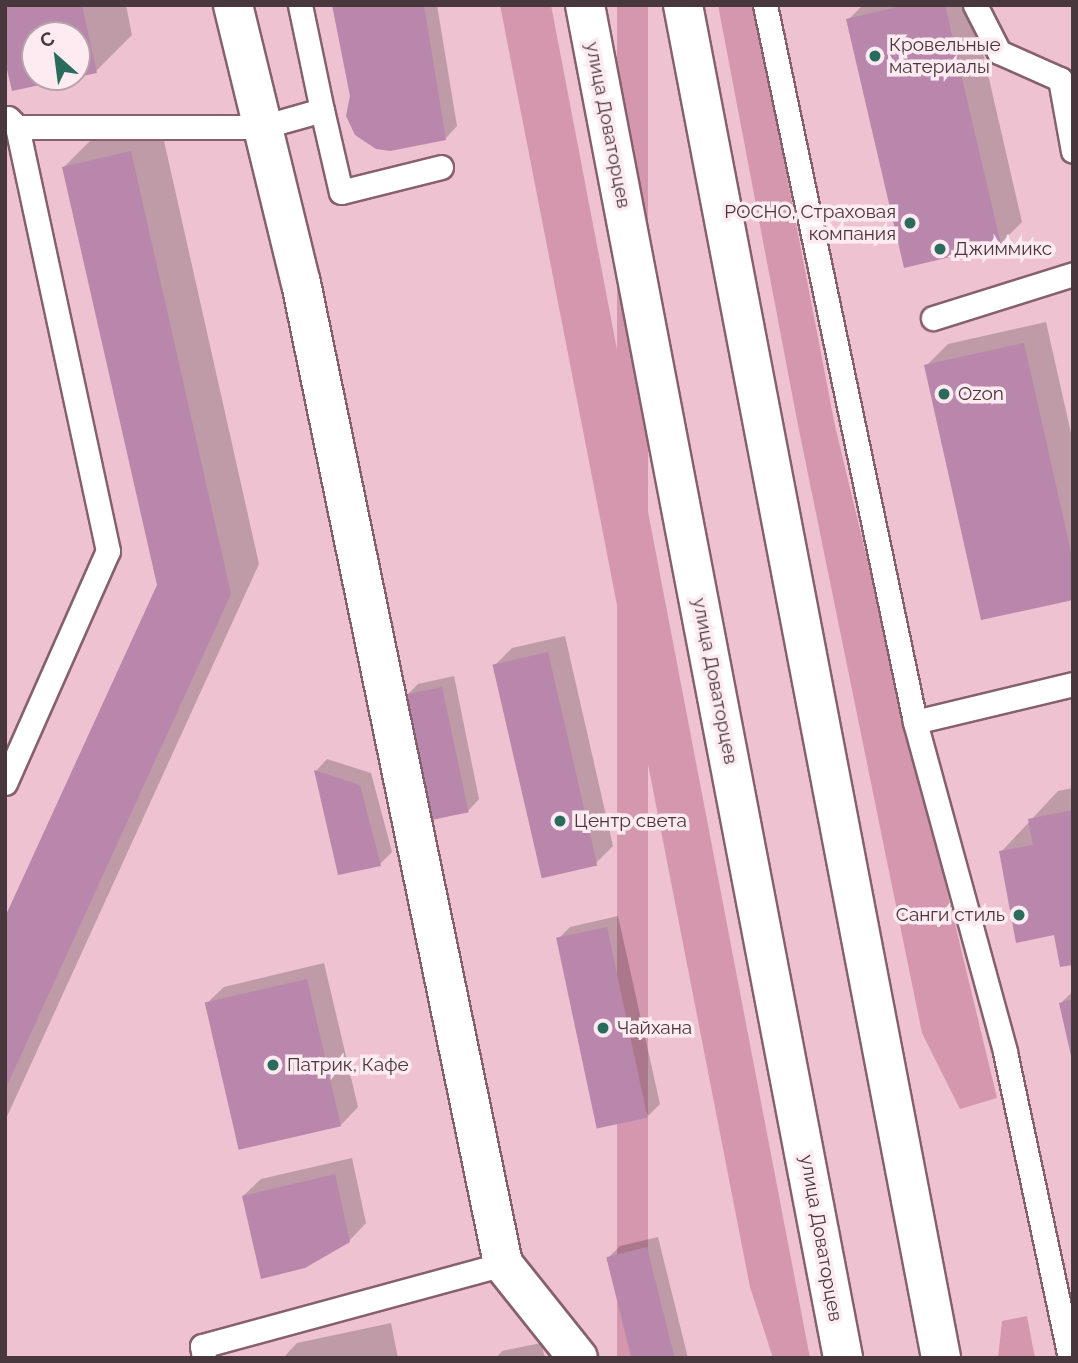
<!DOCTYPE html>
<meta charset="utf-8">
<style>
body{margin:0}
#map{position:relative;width:1078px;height:1363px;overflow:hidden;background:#eec2d1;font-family:Raleway,sans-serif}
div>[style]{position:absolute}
.green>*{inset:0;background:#d597ad;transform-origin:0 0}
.shadow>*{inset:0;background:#0003}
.building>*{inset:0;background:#b986ac;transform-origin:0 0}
.roads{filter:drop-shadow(2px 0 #86606d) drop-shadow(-2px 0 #86606d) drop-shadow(0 2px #86606d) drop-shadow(0 -2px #86606d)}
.lane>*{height:23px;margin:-11.5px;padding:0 11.5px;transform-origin:11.5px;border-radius:11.5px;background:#fff}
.street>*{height:38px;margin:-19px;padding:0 19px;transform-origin:19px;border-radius:19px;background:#fff}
.primary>*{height:38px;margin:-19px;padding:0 19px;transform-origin:19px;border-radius:19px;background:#fff}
.dots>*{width:19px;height:19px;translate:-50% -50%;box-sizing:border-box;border:4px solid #fdebf1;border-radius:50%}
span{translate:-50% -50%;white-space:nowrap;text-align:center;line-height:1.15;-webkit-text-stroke:7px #fdebf1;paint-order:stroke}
.poi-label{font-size:19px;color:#48373d}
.left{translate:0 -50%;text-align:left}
.right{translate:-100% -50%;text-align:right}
.street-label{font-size:19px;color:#48373d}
.frame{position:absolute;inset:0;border:7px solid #48373d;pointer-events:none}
.north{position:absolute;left:21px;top:21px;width:70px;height:70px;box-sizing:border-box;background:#fdebf1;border:2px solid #b5a3a9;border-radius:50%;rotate:332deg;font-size:19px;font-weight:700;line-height:28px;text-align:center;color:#48373d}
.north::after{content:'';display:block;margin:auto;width:24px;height:32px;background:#296c5d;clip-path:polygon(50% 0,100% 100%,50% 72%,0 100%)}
</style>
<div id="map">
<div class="green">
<div style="clip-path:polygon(500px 5px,551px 5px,810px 1358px,773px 1358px,750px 1287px)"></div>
<div style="left:617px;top:5px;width:31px;height:1378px"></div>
<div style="clip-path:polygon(718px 5px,754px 5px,835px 426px,997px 1098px,960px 1109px,922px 1033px,797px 420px)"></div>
<div style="clip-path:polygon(1027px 1316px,1035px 1358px,998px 1358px,1002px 1321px)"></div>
</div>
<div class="shadow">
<div style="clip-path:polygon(5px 5px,126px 5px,132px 35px,96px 71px,77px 75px,77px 35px,35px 35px,35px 77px,70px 77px,13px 89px)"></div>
<div style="clip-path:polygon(334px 5px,437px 5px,457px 126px,446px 138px,352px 96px)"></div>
<div style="clip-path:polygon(863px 5px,972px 5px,1022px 222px,1000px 244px,848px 20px)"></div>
<div style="clip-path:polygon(160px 123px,259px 564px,5px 1121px,5px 922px,159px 586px,64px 167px,92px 139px)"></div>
<div style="clip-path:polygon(1046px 322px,1073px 442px,1073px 598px,926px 366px,948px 344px)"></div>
<div style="clip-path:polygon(565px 636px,613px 846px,596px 863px,494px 666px,512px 648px)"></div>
<div style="clip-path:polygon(454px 676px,479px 799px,468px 811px,406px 696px,418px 684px)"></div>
<div style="clip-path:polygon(327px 759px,371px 773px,392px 852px,380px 864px,316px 771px)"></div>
<div style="clip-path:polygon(1073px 788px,1073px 963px,1001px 852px,1058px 791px)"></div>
<div style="clip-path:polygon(618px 916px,660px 1104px,648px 1116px,558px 939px,570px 927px)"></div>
<div style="clip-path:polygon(324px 963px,358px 1107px,341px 1125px,206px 1004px,224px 987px)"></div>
<div style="clip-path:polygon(1073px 991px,1073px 1057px,1061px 1003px)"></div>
<div style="clip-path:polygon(352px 1158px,366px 1223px,349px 1241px,243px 1196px,261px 1179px)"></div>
<div style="clip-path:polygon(658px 1237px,688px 1358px,632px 1358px,608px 1258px,620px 1246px)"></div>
<div style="clip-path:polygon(391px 1323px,398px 1358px,283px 1358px,297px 1343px)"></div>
<div style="clip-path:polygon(541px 1343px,545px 1358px,496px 1358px,502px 1351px)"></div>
</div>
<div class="building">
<div style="clip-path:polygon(5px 5px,82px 5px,97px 73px,77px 77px,77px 35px,35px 35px,35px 77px,73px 78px,12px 91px,5px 61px)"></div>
<div style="clip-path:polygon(332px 5px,424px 5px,446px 140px,390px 151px,376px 149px,355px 135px,346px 116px,350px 96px)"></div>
<div style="clip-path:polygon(906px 5px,945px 5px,1001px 245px,904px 268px,846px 19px)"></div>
<div style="clip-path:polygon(131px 151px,231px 594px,5px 1090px,5px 917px,157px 585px,62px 167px)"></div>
<div style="clip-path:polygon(1024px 343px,1073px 561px,1073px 600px,981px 620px,924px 365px)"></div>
<div style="left:548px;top:652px;width:219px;height:57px;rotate:77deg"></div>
<div style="left:442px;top:687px;width:128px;height:39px;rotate:78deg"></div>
<div style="clip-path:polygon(314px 770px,360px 785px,381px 866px,338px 875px)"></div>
<div style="clip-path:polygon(1073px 810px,1073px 965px,1060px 967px,1054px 935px,1016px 943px,999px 851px,1033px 845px,1028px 819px)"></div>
<div style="left:607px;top:927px;width:195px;height:52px;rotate:78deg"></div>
<div style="left:307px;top:979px;width:151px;height:105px;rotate:77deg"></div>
<div style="clip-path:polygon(1073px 999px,1073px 1060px,1072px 1060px,1059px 1003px)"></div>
<div style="clip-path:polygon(335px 1174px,350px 1242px,305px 1268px,261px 1279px,242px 1196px)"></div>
<div style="left:647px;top:1247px;width:114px;height:42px;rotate:76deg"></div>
</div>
<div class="roads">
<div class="lane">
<div style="left:300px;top:5px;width:107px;rotate:78.2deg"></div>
<div style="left:765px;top:5px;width:733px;rotate:78.18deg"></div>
<div style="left:915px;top:722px;width:342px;rotate:74.7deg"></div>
<div style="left:1005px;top:1052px;width:313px;rotate:78deg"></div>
<div style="left:975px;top:5px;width:53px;rotate:62.9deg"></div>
<div style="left:999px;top:52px;width:67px;rotate:23.9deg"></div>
<div style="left:1060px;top:79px;width:73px;rotate:79.8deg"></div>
<div style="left:8px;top:118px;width:13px;rotate:45deg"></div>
<div style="left:17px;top:127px;width:245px"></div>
<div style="left:262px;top:127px;width:62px;rotate:-15.8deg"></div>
<div style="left:322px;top:110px;width:84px;rotate:77deg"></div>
<div style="left:341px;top:192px;width:103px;rotate:-14deg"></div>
<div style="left:933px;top:318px;width:147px;rotate:-17.4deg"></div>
<div style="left:915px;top:722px;width:163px;rotate:-13.5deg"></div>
<div style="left:5px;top:783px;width:254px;rotate:-66.1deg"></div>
<div style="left:108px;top:551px;width:434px;rotate:-102.1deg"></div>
<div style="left:204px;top:1358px;width:12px;rotate:-99deg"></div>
<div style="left:202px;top:1346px;width:312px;rotate:-15.2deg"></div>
</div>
<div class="street">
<div style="left:233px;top:5px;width:286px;rotate:76.3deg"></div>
<div style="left:301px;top:283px;width:1002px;rotate:78.36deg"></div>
<div style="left:503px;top:1264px;width:120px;rotate:51.4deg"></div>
</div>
<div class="primary">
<div style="left:585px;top:5px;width:1377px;rotate:79.2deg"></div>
<div style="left:683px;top:5px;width:1377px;rotate:79.2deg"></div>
</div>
</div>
<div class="dots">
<div style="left:875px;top:56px;background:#296c5d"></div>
<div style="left:910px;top:223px;background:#296c5d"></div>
<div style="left:940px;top:249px;background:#296c5d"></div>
<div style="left:944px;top:394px;background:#296c5d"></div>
<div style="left:560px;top:821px;background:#296c5d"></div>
<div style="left:1019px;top:915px;background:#296c5d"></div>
<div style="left:603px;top:1028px;background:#296c5d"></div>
<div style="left:273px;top:1065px;background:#296c5d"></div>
</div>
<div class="poi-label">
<span class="left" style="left:889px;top:56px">Кровельные<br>материалы</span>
<span class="right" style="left:896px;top:223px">РОСНО, Страховая<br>компания</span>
<span class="left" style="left:954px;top:249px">Джиммикс</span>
<span class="left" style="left:958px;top:394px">Ozon</span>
<span class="left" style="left:574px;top:821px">Центр света</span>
<span class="right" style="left:1005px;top:915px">Санги стиль</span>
<span class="left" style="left:617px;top:1028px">Чайхана</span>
<span class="left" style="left:287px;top:1065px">Патрик, Кафе</span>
</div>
<div class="street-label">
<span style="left:608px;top:125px;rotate:79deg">улица Доваторцев</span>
<span style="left:715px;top:681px;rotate:79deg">улица Доваторцев</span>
<span style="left:821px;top:1238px;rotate:80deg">улица Доваторцев</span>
</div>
<div class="frame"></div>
<div class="north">С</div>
</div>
